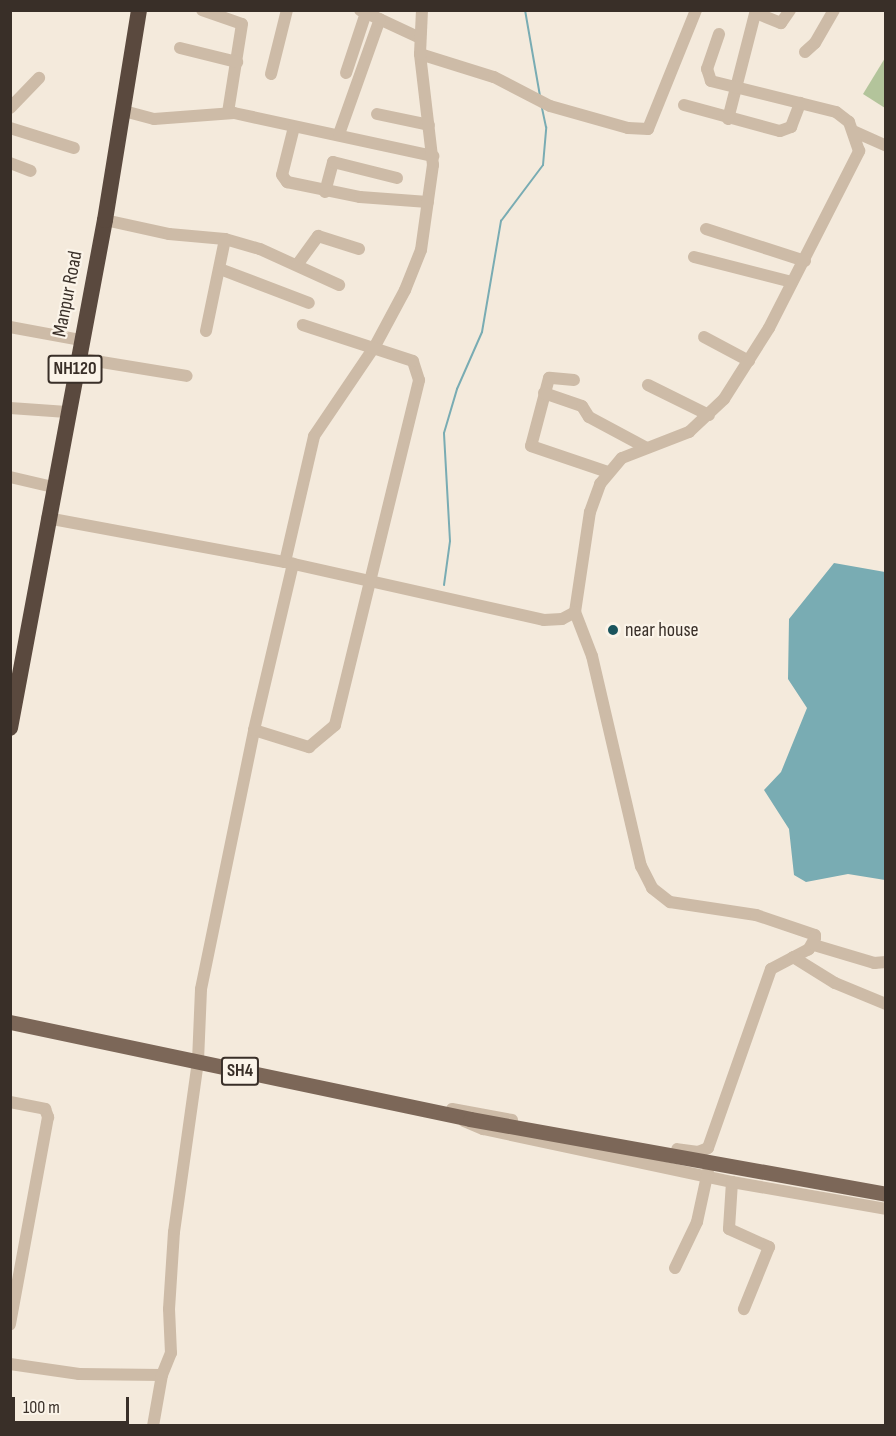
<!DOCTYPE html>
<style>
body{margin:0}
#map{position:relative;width:896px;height:1436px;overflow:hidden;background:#f4eadc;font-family:"Sofia Sans Condensed",sans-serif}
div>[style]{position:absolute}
.green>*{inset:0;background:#b3c49b}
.water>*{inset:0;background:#79acb3}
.stream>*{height:2px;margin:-1px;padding:0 1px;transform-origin:1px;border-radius:1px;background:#79acb3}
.minor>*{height:12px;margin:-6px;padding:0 6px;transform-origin:6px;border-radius:6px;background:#cdbba7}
.major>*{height:15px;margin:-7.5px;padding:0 7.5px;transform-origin:7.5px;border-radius:7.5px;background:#7c6758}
.highway>*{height:16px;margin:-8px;padding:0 8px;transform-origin:8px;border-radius:8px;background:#5a493e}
.major-bridge>*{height:15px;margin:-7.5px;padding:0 7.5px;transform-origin:7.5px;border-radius:7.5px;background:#7c6758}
.dots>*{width:16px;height:16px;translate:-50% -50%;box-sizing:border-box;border:3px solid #fbf4e9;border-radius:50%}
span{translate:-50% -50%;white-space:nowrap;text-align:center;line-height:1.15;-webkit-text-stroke:4.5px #fbf4e9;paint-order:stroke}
.shield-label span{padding:2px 4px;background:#fbf4e9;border:2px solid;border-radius:4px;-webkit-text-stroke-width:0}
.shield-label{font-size:18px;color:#392f28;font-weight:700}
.street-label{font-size:20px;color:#392f28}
.poi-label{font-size:20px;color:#392f28}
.left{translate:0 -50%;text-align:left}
.frame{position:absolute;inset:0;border:12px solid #392f28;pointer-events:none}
.scale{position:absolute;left:12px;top:1397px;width:117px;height:27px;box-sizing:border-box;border:3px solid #392f28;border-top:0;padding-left:8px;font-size:18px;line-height:21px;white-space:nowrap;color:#392f28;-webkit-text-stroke:4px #fbf4e9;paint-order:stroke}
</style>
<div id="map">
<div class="green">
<div style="clip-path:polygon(885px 58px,885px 108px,863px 94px)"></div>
</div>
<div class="water">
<div style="clip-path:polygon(834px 563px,885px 572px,885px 880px,848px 874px,806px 882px,794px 875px,789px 829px,764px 790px,781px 772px,807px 708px,788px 679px,789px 619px)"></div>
</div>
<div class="stream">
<div style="left:525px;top:10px;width:87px;rotate:80.1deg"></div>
<div style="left:444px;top:585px;width:44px;rotate:-82.2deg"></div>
<div style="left:450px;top:541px;width:108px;rotate:-93.2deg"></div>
<div style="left:444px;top:433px;width:46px;rotate:-73.5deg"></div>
<div style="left:457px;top:389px;width:62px;rotate:-66.3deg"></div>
<div style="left:482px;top:332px;width:113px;rotate:-80.3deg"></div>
<div style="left:501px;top:221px;width:70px;rotate:-53.1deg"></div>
<div style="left:543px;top:165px;width:38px;rotate:-85deg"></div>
<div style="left:546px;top:127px;width:19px;rotate:-102deg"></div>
</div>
<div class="minor">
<div style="left:202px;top:10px;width:42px;rotate:19.3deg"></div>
<div style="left:242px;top:24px;width:89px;rotate:99deg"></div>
<div style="left:360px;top:10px;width:66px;rotate:25deg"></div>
<div style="left:756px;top:13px;width:27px;rotate:22deg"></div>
<div style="left:781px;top:23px;width:16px;rotate:-55deg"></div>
<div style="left:180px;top:48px;width:59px;rotate:13.8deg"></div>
<div style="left:805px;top:52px;width:13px;rotate:-42deg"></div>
<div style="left:815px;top:43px;width:38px;rotate:-60deg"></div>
<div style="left:420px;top:54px;width:77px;rotate:17.3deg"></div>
<div style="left:494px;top:77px;width:63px;rotate:27.4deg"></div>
<div style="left:550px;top:106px;width:81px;rotate:15.8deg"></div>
<div style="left:628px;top:128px;width:20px;rotate:3deg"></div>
<div style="left:648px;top:129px;width:128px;rotate:-68deg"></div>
<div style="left:346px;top:73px;width:63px;rotate:-71.6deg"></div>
<div style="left:271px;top:74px;width:66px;rotate:-76deg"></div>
<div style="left:684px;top:105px;width:99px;rotate:15.2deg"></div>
<div style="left:780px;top:131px;width:12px;rotate:-20deg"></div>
<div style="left:791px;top:127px;width:26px;rotate:-69deg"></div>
<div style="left:10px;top:108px;width:42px;rotate:-46deg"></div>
<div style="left:124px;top:111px;width:31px;rotate:15deg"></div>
<div style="left:154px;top:119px;width:80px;rotate:-4.3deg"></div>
<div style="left:234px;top:113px;width:204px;rotate:12.2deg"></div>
<div style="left:377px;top:114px;width:53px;rotate:11.9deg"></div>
<div style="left:728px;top:119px;width:113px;rotate:-75.6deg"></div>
<div style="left:294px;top:127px;width:49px;rotate:104deg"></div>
<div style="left:282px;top:175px;width:9px;rotate:54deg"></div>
<div style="left:287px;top:182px;width:75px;rotate:11.6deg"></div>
<div style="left:360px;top:197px;width:68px;rotate:4.2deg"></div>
<div style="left:10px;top:128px;width:67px;rotate:17.4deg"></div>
<div style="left:853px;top:131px;width:36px;rotate:24deg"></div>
<div style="left:339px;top:134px;width:122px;rotate:-70.4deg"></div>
<div style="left:10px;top:163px;width:22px;rotate:21deg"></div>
<div style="left:325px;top:192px;width:31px;rotate:-75deg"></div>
<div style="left:333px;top:162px;width:66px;rotate:14deg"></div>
<div style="left:105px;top:220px;width:66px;rotate:12.3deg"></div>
<div style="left:169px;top:234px;width:56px;rotate:5.1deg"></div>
<div style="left:225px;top:239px;width:36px;rotate:16deg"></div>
<div style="left:260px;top:249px;width:87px;rotate:24.5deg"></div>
<div style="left:706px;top:229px;width:104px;rotate:17.9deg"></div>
<div style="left:694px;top:257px;width:101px;rotate:14.3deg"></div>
<div style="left:297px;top:265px;width:36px;rotate:-54deg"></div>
<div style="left:318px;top:236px;width:43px;rotate:17.6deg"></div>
<div style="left:220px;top:269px;width:95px;rotate:20.9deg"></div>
<div style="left:10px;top:327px;width:71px;rotate:10.5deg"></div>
<div style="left:206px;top:331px;width:94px;rotate:-78.3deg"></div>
<div style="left:704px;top:337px;width:51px;rotate:28.1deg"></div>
<div style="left:77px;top:358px;width:111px;rotate:9.3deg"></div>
<div style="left:574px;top:380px;width:25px;rotate:-175deg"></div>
<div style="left:549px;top:378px;width:70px;rotate:104.8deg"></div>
<div style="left:531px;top:446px;width:81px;rotate:18.7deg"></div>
<div style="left:648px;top:385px;width:68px;rotate:26.2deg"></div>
<div style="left:544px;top:393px;width:40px;rotate:18.9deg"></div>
<div style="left:582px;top:406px;width:13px;rotate:58deg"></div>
<div style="left:589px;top:417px;width:64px;rotate:28.2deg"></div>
<div style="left:10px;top:408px;width:57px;rotate:4deg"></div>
<div style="left:10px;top:477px;width:44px;rotate:13.1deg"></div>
<div style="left:47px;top:518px;width:242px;rotate:10.5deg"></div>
<div style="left:285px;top:562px;width:265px;rotate:12.6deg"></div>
<div style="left:544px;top:620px;width:18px;rotate:-3deg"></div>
<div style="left:562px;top:619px;width:15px;rotate:-28deg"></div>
<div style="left:575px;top:612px;width:101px;rotate:-81.5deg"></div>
<div style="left:590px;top:512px;width:30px;rotate:-70deg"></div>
<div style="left:600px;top:484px;width:34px;rotate:-50deg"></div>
<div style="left:622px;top:458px;width:72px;rotate:-21.2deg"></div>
<div style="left:689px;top:432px;width:48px;rotate:-43.3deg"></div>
<div style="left:724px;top:399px;width:84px;rotate:-57.6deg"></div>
<div style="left:769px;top:328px;width:199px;rotate:-63deg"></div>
<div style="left:859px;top:151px;width:31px;rotate:-109deg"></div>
<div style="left:849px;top:122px;width:16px;rotate:-142deg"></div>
<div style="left:836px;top:112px;width:129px;rotate:-166.1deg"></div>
<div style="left:711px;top:81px;width:13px;rotate:-108deg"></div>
<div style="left:707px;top:69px;width:37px;rotate:-71deg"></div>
<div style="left:285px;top:562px;width:129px;rotate:-77deg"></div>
<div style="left:314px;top:436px;width:109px;rotate:-55.9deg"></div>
<div style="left:375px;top:346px;width:64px;rotate:-61.8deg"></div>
<div style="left:405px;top:290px;width:43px;rotate:-68.2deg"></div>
<div style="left:421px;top:250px;width:86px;rotate:-82deg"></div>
<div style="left:433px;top:165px;width:112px;rotate:-96.7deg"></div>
<div style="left:420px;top:54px;width:44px;rotate:-87.4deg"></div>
<div style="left:575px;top:612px;width:47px;rotate:68.9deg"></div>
<div style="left:592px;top:656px;width:216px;rotate:76.9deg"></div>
<div style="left:641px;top:866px;width:25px;rotate:63deg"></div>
<div style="left:652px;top:888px;width:23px;rotate:38deg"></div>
<div style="left:670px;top:902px;width:87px;rotate:8.6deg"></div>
<div style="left:756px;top:915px;width:62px;rotate:18.7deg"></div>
<div style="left:815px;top:935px;width:3px;rotate:90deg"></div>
<div style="left:815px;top:938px;width:13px;rotate:119deg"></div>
<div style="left:809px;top:949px;width:43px;rotate:152.2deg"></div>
<div style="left:771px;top:969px;width:190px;rotate:109.4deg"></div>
<div style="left:708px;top:1148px;width:11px;rotate:158deg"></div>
<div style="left:698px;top:1152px;width:21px;rotate:-172deg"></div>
<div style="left:254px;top:730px;width:58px;rotate:17.2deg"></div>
<div style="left:309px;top:747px;width:34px;rotate:-40deg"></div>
<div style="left:335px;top:725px;width:355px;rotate:-76.3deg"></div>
<div style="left:419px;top:380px;width:20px;rotate:-108deg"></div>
<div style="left:413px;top:361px;width:116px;rotate:-161.9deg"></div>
<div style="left:814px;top:945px;width:63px;rotate:16.7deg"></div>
<div style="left:874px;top:963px;width:12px;rotate:-5deg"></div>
<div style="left:793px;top:957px;width:49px;rotate:31.8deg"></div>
<div style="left:835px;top:983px;width:55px;rotate:22.4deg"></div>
<div style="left:10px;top:1102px;width:36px;rotate:11deg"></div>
<div style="left:45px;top:1109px;width:9px;rotate:69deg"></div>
<div style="left:48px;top:1117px;width:211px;rotate:100.4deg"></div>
<div style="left:452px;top:1109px;width:61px;rotate:10.4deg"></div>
<div style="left:464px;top:1121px;width:21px;rotate:23deg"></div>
<div style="left:483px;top:1129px;width:255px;rotate:12deg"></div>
<div style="left:732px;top:1182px;width:47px;rotate:93.7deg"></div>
<div style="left:729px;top:1229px;width:44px;rotate:24.2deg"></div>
<div style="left:769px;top:1247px;width:67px;rotate:112deg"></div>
<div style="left:732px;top:1182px;width:156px;rotate:9.9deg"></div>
<div style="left:675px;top:1268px;width:51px;rotate:-64.4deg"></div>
<div style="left:697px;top:1222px;width:52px;rotate:-77.8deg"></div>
<div style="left:10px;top:1364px;width:70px;rotate:8.2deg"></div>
<div style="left:79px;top:1374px;width:83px;rotate:0.7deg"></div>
<div style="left:153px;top:1426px;width:52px;rotate:-80deg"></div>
<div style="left:162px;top:1375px;width:24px;rotate:-68deg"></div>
<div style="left:171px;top:1353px;width:44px;rotate:-92.6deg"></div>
<div style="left:169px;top:1309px;width:77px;rotate:-86.3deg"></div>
<div style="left:174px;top:1232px;width:173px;rotate:-82deg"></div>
<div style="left:198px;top:1061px;width:72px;rotate:-87.6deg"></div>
<div style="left:201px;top:989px;width:264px;rotate:-78.4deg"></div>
<div style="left:254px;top:730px;width:171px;rotate:-76.8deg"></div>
</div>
<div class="major">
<div style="left:10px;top:1022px;width:470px;rotate:11.9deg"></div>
</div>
<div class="highway">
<div style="left:10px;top:728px;width:517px;rotate:-79.41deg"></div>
<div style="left:105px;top:220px;width:213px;rotate:-80.8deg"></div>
</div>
<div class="major-bridge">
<div style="left:470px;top:1119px;width:423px;rotate:10.2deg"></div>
</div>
<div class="dots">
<div style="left:613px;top:630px;background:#1a545d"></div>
</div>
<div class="shield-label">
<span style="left:75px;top:369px">NH120</span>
<span style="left:240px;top:1071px">SH4</span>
</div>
<div class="street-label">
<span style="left:68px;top:294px;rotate:-79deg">Manpur Road</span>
</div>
<div class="poi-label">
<span class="left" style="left:625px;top:630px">near house</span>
</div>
<div class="frame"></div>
<div class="scale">100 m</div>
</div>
